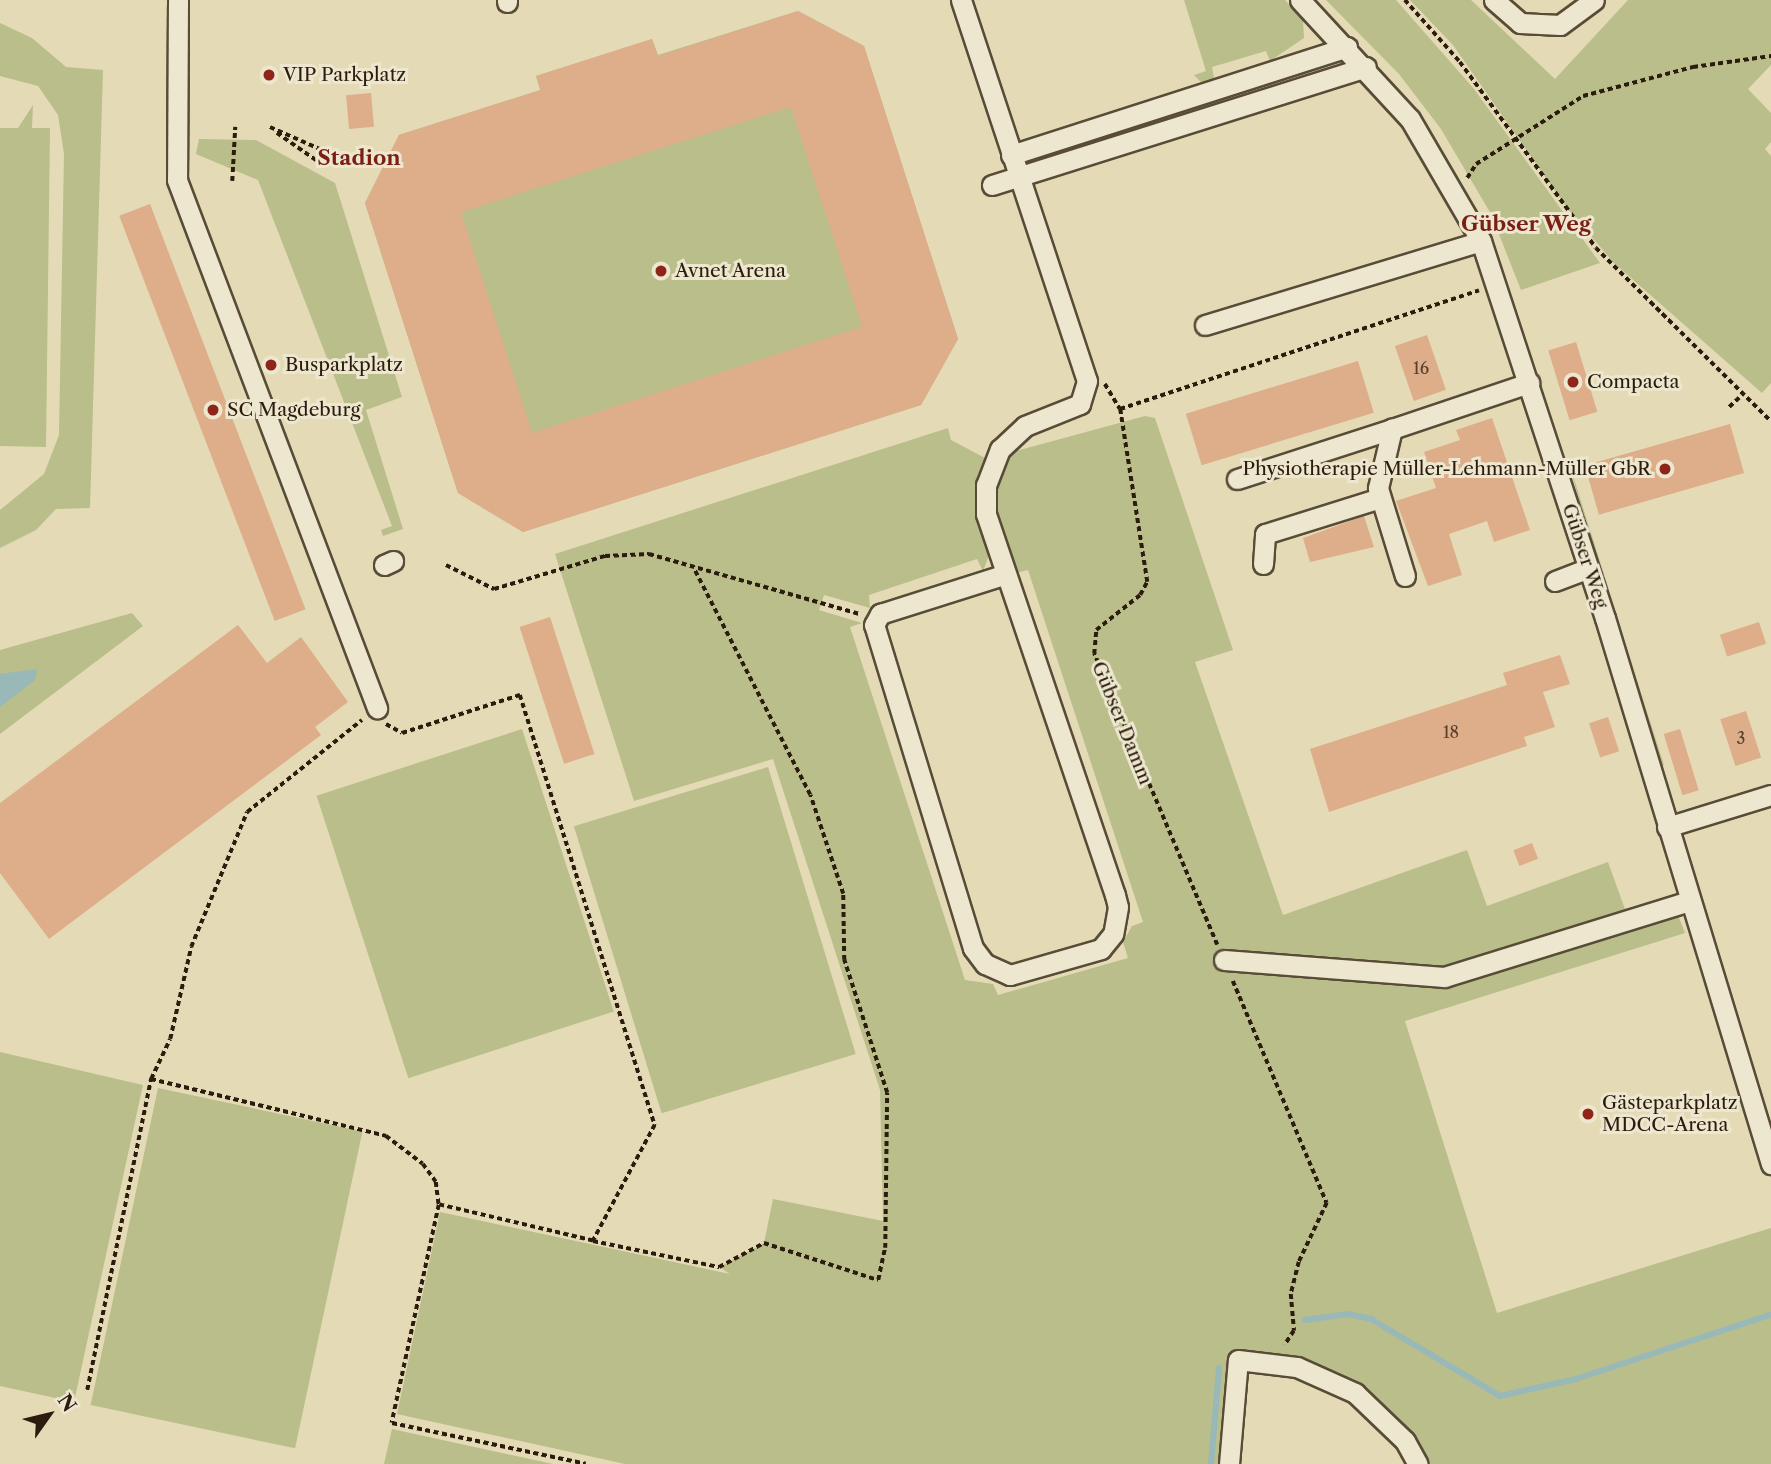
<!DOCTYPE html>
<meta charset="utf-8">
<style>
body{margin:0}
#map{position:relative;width:1771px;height:1464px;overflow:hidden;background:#e4dab6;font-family:"Libre Caslon Text",serif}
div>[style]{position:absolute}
.green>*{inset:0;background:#b9be8b;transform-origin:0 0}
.water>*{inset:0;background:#98b9b7}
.stream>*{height:6px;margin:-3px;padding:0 3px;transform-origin:3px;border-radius:3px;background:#98b9b7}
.building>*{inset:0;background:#dead89;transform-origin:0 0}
.path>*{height:3.5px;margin-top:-1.75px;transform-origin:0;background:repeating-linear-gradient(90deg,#2b1c0d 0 5px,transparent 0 8.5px)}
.roads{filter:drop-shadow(2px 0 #594c37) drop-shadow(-2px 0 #594c37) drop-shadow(0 2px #594c37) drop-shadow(0 -2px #594c37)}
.minor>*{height:19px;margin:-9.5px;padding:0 9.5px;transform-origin:9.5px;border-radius:9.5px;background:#ede7d0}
.dots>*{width:19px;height:19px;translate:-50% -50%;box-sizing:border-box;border:4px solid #ede7d0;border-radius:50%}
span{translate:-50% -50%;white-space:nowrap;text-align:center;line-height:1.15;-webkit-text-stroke:6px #ede7d0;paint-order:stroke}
.number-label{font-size:16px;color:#58402c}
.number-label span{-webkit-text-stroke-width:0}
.poi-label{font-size:19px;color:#2b1c0d}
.left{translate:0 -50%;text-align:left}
.right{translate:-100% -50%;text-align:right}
.street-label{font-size:19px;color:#2b1c0d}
.neighbourhood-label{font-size:21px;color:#7a1f14;font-weight:700}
.north{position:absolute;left:14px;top:1380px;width:70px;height:70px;-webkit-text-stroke:5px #ede7d0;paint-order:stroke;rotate:56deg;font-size:19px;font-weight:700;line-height:28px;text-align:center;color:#2b1c0d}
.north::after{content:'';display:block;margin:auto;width:24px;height:32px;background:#2b1c0d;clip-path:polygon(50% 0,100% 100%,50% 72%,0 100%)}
</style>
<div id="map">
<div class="green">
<div style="clip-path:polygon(1184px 0,1285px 0,1303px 20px,1304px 38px,1270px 61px,1266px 51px,1212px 67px,1214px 79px,1201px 82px,1194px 75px,1206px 71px)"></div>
<div style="clip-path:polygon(1326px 0,1396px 0,1474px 89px,1600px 263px,1521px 290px,1491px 214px,1441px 129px,1399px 74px)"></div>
<div style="clip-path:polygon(1410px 0,1471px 0,1555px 79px,1628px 0,1771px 0,1771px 65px,1748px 89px,1771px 113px,1771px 142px,1765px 149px,1771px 156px,1771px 383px,1762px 393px,1614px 263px,1567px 208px,1453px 45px)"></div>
<div style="clip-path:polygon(798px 11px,864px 46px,958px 339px,921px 405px,523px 532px,458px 493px,365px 203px,399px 135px,540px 90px,536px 76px,652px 39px,658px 55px)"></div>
<div style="clip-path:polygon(0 23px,32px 38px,66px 67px,103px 70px,90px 508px,56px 509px,36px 530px,0 548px,0 510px,44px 474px,59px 435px,64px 154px,58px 115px,38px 86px,0 76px)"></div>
<div style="clip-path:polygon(33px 105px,32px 128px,50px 128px,46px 447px,0 446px,0 128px,18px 128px)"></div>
<div style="clip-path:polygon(199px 139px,256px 140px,335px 183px,402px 397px,366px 410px,403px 529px,383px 536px,381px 530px,392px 526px,258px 180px,196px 154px)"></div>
<div style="clip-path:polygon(evenodd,1145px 416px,1155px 418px,1233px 650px,1195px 662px,1283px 915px,1467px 850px,1487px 906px,1608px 862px,1626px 912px,1671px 897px,1685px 933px,1405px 1021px,1497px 1313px,1771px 1228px,1771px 1464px,1409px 1464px,1405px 1441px,1355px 1393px,1238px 1360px,1224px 1464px,625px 1464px,397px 1414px,440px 1212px,730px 1274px,719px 1267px,764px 1243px,773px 1199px,883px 1221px,880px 1090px,773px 759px,634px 801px,555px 554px,948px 428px,951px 440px,987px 459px,1145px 416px,1008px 549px,1016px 573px,1028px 570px,1143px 922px,1132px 926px,1123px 942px,1128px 958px,998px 995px,993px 984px,965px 980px,850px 627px,862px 623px,819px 610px,824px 595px,870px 608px,869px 595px,977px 559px,983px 571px,989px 555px,1008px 549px)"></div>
<div style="clip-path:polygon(1569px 463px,1609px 590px,1595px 561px)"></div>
<div style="clip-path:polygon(132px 613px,143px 626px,0 734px,0 650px)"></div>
<div style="clip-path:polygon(1626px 646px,1664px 765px,1659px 767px,1623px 649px)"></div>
<div style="left:522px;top:729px;width:297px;height:216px;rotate:72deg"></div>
<div style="left:768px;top:767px;width:300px;height:203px;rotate:73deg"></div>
<div style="clip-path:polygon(0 1052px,143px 1085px,74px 1402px,0 1386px)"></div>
<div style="left:158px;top:1088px;width:209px;height:324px;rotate:12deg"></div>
<div style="clip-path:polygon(392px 1429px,553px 1464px,384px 1464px)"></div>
</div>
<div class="water">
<div style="clip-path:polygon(37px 669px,35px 680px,0 707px,0 674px)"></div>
</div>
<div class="stream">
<div style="left:1305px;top:1320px;width:43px;rotate:-7.9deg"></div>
<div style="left:1348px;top:1314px;width:24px;rotate:12deg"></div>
<div style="left:1371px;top:1319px;width:150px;rotate:30.8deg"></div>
<div style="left:1500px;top:1396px;width:78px;rotate:-12.6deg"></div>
<div style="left:1576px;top:1379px;width:204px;rotate:-18.3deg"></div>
<div style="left:1211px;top:1464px;width:96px;rotate:-85.2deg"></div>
</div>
<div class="building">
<div style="clip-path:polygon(evenodd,798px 11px,864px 46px,958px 339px,921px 405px,523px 532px,458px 493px,365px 203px,399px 135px,541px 90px,536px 76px,652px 39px,658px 56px,798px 11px,791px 107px,862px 327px,532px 433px,461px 212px,791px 107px)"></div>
<div style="left:371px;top:93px;width:34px;height:25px;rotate:85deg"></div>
<div style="left:150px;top:204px;width:434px;height:33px;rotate:69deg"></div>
<div style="left:1427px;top:335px;width:58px;height:34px;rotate:71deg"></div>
<div style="left:1576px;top:342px;width:73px;height:29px;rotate:73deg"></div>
<div style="left:1358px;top:361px;width:54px;height:180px;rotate:73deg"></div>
<div style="clip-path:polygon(1492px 418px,1530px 530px,1494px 542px,1487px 521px,1449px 534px,1462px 575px,1428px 586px,1396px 501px,1436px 488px,1424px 452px,1460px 440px,1456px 430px)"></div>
<div style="left:1730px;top:424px;width:51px;height:151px;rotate:74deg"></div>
<div style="clip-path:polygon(1364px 516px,1374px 547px,1310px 562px,1303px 538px)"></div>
<div style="left:550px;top:617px;width:144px;height:32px;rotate:72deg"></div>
<div style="left:1759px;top:622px;width:23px;height:41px;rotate:72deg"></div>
<div style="clip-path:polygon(238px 625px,267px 663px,301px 637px,348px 702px,315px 727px,321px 735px,49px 939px,0 873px,0 803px)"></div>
<div style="clip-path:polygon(1560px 655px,1570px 684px,1543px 692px,1555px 727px,1524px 737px,1527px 746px,1329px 812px,1310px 749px,1507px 685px,1503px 673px)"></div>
<div style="left:1746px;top:711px;width:49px;height:27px;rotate:72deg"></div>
<div style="left:1608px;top:717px;width:36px;height:20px;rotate:72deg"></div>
<div style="left:1680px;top:729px;width:64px;height:17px;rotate:73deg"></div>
<div style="left:1532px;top:843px;width:17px;height:20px;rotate:69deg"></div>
</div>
<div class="path">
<div style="left:1405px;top:0;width:83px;rotate:48.4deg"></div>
<div style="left:1460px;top:62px;width:230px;rotate:53.8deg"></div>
<div style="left:1596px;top:248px;width:246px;rotate:44.7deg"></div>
<div style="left:270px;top:127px;width:64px;rotate:23.8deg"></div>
<div style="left:277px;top:133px;width:56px;rotate:34.8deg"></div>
<div style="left:1467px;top:178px;width:17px;rotate:-57deg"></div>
<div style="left:1476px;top:164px;width:127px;rotate:-32.4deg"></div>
<div style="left:1583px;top:96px;width:114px;rotate:-14.8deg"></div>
<div style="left:1693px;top:67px;width:79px;rotate:-8deg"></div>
<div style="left:232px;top:181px;width:54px;rotate:-86.8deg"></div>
<div style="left:1105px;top:384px;width:29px;rotate:59deg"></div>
<div style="left:1729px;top:407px;width:19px;rotate:-43deg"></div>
<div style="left:446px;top:565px;width:54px;rotate:26.6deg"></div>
<div style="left:494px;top:589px;width:116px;rotate:-16.6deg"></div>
<div style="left:605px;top:556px;width:44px;rotate:-2.6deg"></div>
<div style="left:649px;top:554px;width:218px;rotate:15.9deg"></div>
<div style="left:386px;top:724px;width:18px;rotate:29deg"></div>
<div style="left:402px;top:733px;width:124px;rotate:-17.9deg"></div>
<div style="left:520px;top:695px;width:451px;rotate:72.6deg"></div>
<div style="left:655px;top:1125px;width:132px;rotate:118.1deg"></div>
<div style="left:593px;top:1241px;width:158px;rotate:-166.8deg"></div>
<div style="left:439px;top:1205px;width:223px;rotate:102.2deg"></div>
<div style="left:392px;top:1423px;width:198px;rotate:11.9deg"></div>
<div style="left:1217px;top:945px;width:316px;rotate:-112.9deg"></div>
<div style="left:1094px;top:654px;width:24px;rotate:-85deg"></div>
<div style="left:1096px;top:630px;width:56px;rotate:-38.5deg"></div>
<div style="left:1140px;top:595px;width:15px;rotate:-62deg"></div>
<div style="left:1147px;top:582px;width:175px;rotate:-98.9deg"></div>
<div style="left:1120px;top:409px;width:378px;rotate:-18.3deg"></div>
<div style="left:1233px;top:981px;width:241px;rotate:67.1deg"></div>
<div style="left:1327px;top:1203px;width:65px;rotate:115.4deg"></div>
<div style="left:1299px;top:1262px;width:33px;rotate:104deg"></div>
<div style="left:1291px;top:1294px;width:37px;rotate:85deg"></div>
<div style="left:1294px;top:1331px;width:17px;rotate:123deg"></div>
<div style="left:151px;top:1079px;width:44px;rotate:-64.6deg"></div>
<div style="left:170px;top:1039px;width:94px;rotate:-77.1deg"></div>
<div style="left:191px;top:947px;width:146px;rotate:-67.5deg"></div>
<div style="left:247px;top:812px;width:147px;rotate:-38.7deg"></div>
<div style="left:593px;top:1241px;width:129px;rotate:11.7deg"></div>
<div style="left:719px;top:1267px;width:51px;rotate:-28.1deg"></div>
<div style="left:764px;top:1243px;width:120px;rotate:18deg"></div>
<div style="left:878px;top:1280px;width:33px;rotate:-78deg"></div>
<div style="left:885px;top:1248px;width:155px;rotate:-89.3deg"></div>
<div style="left:887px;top:1093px;width:140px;rotate:-107.9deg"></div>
<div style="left:844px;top:960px;width:66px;rotate:-90.9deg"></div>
<div style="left:843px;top:894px;width:104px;rotate:-108.4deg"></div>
<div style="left:810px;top:795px;width:256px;rotate:-117.2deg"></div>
<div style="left:87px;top:1390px;width:318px;rotate:-78.4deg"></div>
<div style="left:151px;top:1079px;width:242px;rotate:13.6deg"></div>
<div style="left:386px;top:1136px;width:46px;rotate:37.1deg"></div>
<div style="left:423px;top:1164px;width:22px;rotate:54deg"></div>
<div style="left:436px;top:1182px;width:23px;rotate:83deg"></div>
</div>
<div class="roads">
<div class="minor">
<div style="left:178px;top:0;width:180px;rotate:90.3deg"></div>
<div style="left:177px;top:180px;width:565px;rotate:69.25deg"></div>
<div style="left:507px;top:0;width:2px;rotate:90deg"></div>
<div style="left:961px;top:0;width:401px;rotate:71.7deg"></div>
<div style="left:1087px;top:381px;width:24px;rotate:107deg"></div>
<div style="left:1080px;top:404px;width:59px;rotate:158.2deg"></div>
<div style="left:1025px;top:426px;width:34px;rotate:137deg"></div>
<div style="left:1000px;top:449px;width:39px;rotate:111deg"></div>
<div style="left:986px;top:485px;width:29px;rotate:90deg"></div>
<div style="left:986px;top:514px;width:402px;rotate:71.3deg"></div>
<div style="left:1115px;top:895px;width:12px;rotate:76deg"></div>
<div style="left:1118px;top:907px;width:27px;rotate:100deg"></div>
<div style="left:1113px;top:934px;width:19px;rotate:129deg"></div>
<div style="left:1101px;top:949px;width:95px;rotate:164.1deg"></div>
<div style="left:1010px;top:975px;width:27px;rotate:-156deg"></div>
<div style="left:985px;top:964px;width:20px;rotate:-127deg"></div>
<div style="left:973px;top:948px;width:338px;rotate:-107deg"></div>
<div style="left:874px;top:625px;width:13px;rotate:-61deg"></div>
<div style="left:880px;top:614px;width:132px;rotate:-17.6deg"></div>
<div style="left:1300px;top:0;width:162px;rotate:47.3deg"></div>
<div style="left:1410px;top:119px;width:141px;rotate:59.8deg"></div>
<div style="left:1481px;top:241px;width:397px;rotate:71.8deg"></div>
<div style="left:1605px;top:618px;width:571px;rotate:73.09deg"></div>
<div style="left:1494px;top:0;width:35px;rotate:41deg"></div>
<div style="left:1520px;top:23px;width:40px;rotate:2.9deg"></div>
<div style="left:1560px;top:25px;width:42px;rotate:-36.3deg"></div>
<div style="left:1011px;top:155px;width:353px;rotate:-17.8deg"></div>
<div style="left:992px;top:185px;width:392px;rotate:-17.5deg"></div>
<div style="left:1205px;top:325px;width:288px;rotate:-16.9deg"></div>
<div style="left:1237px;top:479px;width:163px;rotate:-17.9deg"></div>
<div style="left:1263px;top:564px;width:30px;rotate:-86deg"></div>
<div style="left:1265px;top:534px;width:121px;rotate:-17.4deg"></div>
<div style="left:384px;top:565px;width:10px;rotate:-24deg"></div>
<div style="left:1405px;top:576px;width:92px;rotate:-107.1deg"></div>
<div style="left:1378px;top:488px;width:61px;rotate:-76.7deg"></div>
<div style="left:1392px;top:429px;width:145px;rotate:-18.6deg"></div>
<div style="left:1555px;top:581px;width:34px;rotate:-21deg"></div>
<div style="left:1667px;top:827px;width:109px;rotate:-17.1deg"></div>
<div style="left:1224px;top:960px;width:221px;rotate:4.4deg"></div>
<div style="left:1444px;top:977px;width:257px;rotate:-17.2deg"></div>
<div style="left:1229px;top:1464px;width:104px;rotate:-85.1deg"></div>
<div style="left:1238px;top:1360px;width:59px;rotate:6.8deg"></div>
<div style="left:1297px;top:1367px;width:64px;rotate:24.1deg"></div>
<div style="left:1355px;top:1393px;width:69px;rotate:43.8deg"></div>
<div style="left:1405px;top:1441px;width:26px;rotate:61deg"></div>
</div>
</div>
<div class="dots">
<div style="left:269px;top:75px;background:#8f2418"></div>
<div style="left:661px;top:271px;background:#8f2418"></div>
<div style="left:271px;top:365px;background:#8f2418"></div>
<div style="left:1573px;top:382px;background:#8f2418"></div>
<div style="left:213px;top:410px;background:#8f2418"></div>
<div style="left:1665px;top:469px;background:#8f2418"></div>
<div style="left:1588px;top:1114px;background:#8f2418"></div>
</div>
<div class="number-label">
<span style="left:1421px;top:368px">16</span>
<span style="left:1451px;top:732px">18</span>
<span style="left:1741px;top:738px">3</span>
</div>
<div class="poi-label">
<span class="left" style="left:283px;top:75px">VIP Parkplatz</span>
<span class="left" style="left:675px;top:271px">Avnet Arena</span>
<span class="left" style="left:285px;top:365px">Busparkplatz</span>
<span class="left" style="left:1587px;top:382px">Compacta</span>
<span class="left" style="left:227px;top:410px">SC Magdeburg</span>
<span class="right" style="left:1651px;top:469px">Physiotherapie Müller-Lehmann-Müller GbR</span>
<span class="left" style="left:1602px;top:1114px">Gästeparkplatz<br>MDCC-Arena</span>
</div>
<div class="street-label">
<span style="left:1585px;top:556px;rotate:72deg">Gübser Weg</span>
<span style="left:1122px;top:723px;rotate:68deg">Gübser Damm</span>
</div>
<div class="neighbourhood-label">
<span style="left:359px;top:158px">Stadion</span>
<span style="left:1526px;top:224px">Gübser Weg</span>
</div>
<div class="north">N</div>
</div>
